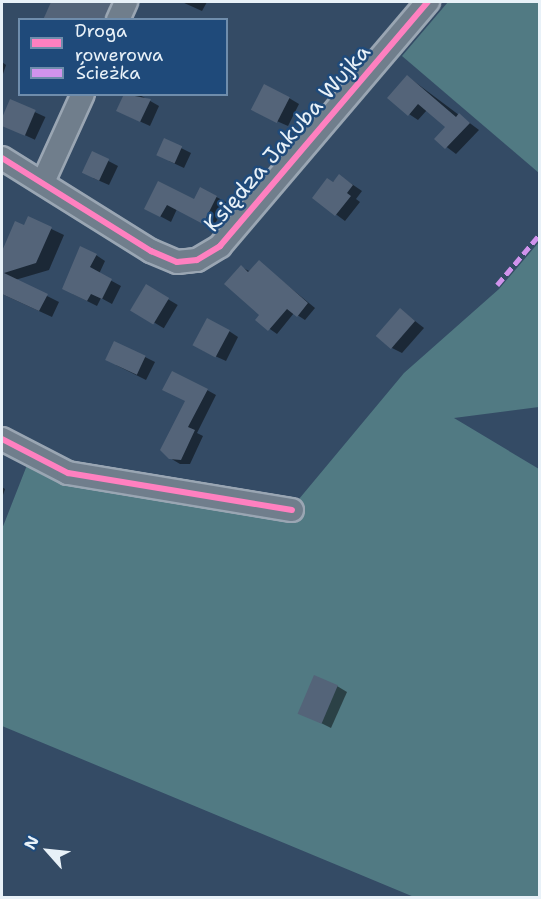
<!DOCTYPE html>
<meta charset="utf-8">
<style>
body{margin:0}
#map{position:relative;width:541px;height:899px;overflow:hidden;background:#344b65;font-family:"Shantell Sans",sans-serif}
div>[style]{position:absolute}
.green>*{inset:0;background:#517a83}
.shadow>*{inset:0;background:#0007;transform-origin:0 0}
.building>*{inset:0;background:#546479;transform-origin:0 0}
.roads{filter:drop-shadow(2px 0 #9aa6b3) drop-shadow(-2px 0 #9aa6b3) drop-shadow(0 2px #9aa6b3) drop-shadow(0 -2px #9aa6b3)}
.minor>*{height:22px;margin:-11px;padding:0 11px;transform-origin:11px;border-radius:11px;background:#707e8c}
.quiet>*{height:4.5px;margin-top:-2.25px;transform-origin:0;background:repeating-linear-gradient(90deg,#d193ec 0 9px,transparent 0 13.5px)}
.cycleway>*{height:6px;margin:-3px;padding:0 3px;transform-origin:3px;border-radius:3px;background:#ff80c0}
span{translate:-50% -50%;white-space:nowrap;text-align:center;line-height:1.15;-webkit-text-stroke:5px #1f4a7a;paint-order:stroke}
.street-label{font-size:22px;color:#e8f1f8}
.frame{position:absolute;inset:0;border:3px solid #e8f1f8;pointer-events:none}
.legend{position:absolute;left:18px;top:18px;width:210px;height:78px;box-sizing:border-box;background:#1f4a7a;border:2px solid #6f8dac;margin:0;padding:8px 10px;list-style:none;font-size:18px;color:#e8f1f8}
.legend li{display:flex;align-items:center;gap:12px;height:30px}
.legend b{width:30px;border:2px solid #6f8dac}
.north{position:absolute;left:18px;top:821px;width:60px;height:60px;-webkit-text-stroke:4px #1f4a7a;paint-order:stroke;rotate:297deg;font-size:16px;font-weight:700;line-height:24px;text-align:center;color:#e8f1f8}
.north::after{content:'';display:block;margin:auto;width:21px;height:27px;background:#e8f1f8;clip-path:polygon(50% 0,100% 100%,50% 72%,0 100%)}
</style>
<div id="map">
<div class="green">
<div style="clip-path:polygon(448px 2px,539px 2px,539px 173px,402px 56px)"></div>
<div style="clip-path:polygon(539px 242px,539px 407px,454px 418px,539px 469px,539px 897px,414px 897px,2px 726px,2px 529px,29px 460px,294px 505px,404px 373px,499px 289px)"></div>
</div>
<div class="shadow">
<div style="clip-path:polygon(52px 2px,124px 2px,117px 15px,94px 4px,44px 20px)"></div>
<div style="clip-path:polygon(182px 2px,207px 2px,202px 11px)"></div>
<div style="clip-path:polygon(2px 62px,6px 65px,2px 77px)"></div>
<div style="clip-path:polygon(407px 76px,479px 130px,456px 154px,436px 139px,447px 127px,427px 110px,418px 120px,409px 114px)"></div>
<div style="clip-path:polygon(126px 94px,138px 94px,159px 106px,150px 126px,128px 116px)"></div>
<div style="clip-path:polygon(289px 98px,299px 104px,288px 126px,263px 115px)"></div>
<div style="left:11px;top:101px;width:38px;height:25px;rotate:25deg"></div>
<div style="clip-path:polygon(165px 140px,191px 153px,184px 168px,169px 161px)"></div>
<div style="clip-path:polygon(93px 153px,118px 166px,109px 185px,93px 178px)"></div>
<div style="clip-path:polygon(340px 176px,362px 191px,356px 199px,360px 202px,345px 221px,314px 198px)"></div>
<div style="clip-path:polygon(159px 183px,195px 201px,201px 189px,226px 202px,213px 228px,177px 209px,171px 222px,156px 214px)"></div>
<div style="clip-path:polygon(28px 218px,64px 235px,49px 270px,15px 280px,59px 302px,52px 317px,2px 294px,2px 254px,16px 223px,25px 227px)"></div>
<div style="clip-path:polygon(96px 255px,105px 261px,99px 274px,121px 286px,112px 304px,101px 298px,97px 306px,73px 294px)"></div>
<div style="clip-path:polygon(259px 262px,315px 308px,305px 320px,294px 313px,277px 334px,257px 320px,261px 314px,241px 267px,249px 271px)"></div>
<div style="left:146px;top:286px;width:37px;height:27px;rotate:31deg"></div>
<div style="clip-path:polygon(401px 310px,424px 328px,402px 353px,392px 348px)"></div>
<div style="clip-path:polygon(229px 331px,238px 337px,226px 361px,204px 351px)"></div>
<div style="clip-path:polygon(145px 357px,155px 362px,146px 380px,116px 365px)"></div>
<div style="clip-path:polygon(207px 390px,216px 395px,197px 433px,203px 436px,190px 464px,180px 464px,170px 458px)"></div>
<div style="clip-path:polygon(2px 487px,5px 489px,2px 498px)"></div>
<div style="clip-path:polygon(337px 686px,347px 692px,331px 728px,299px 712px)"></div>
</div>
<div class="building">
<div style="clip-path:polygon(51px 2px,111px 2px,105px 20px,43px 20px)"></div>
<div style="clip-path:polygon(407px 75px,456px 117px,459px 113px,470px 123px,445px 149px,434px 139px,445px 127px,418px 104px,408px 116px,387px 98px)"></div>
<div style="left:264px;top:84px;width:29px;height:29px;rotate:27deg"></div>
<div style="clip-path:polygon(124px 94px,151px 99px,140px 122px,116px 111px)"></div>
<div style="left:10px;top:99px;width:28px;height:28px;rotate:23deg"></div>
<div style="left:164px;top:138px;width:20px;height:19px;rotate:24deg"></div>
<div style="left:92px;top:151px;width:19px;height:24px;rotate:25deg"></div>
<div style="clip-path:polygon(339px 174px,353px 185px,347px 193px,351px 196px,335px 216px,312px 198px,327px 178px,333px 182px)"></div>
<div style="clip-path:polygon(158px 181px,194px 199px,200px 187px,217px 196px,203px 224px,167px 205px,160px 217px,144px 209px)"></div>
<div style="clip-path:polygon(28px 216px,52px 227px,36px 263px,4px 273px,48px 294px,39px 311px,2px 294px,2px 251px,15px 221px,24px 225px)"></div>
<div style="clip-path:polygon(80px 246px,97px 254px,90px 267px,112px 279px,102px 299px,91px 294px,87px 301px,62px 289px)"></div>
<div style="clip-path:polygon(259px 260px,308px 303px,297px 317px,287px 309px,268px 331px,255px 320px,259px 315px,224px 284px,241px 265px,248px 272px)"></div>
<div style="left:146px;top:284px;width:27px;height:31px;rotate:31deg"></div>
<div style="left:400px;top:308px;width:20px;height:37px;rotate:41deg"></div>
<div style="left:207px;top:318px;width:26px;height:31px;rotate:28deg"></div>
<div style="left:114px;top:341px;width:35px;height:21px;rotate:25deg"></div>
<div style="clip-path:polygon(172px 371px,208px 389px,188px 427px,195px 430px,181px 460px,169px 459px,160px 450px,185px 401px,162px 390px)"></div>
<div style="left:314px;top:675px;width:26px;height:42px;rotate:23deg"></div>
</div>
<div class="roads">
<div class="minor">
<div style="left:118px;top:20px;width:20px;rotate:-66deg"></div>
<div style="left:2px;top:158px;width:176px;rotate:32deg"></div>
<div style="left:151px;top:251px;width:28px;rotate:23deg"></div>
<div style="left:177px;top:262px;width:20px;rotate:-6deg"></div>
<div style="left:197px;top:260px;width:27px;rotate:-31deg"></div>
<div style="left:220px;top:246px;width:321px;rotate:-49.6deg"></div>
<div style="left:43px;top:182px;width:97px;rotate:-65.6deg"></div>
<div style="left:2px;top:439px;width:74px;rotate:27.3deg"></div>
<div style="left:68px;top:473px;width:227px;rotate:9.4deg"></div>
</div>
</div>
<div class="quiet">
<div style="left:497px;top:285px;width:67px;rotate:-49.9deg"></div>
</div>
<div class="cycleway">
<div style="left:2px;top:158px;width:176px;rotate:32deg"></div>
<div style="left:151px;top:251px;width:28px;rotate:23deg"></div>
<div style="left:177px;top:262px;width:20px;rotate:-6deg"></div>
<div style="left:197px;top:260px;width:27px;rotate:-31deg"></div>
<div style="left:220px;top:246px;width:321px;rotate:-49.6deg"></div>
<div style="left:2px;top:439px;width:74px;rotate:27.3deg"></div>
<div style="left:68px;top:473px;width:227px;rotate:9.4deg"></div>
</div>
<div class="street-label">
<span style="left:287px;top:138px;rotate:-49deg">Księdza Jakuba Wujka</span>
</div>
<div class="frame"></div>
<ul class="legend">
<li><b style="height:8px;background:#ff80c0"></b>Droga rowerowa</li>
<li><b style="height:8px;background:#d193ec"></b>Ścieżka</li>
</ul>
<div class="north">N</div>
</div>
